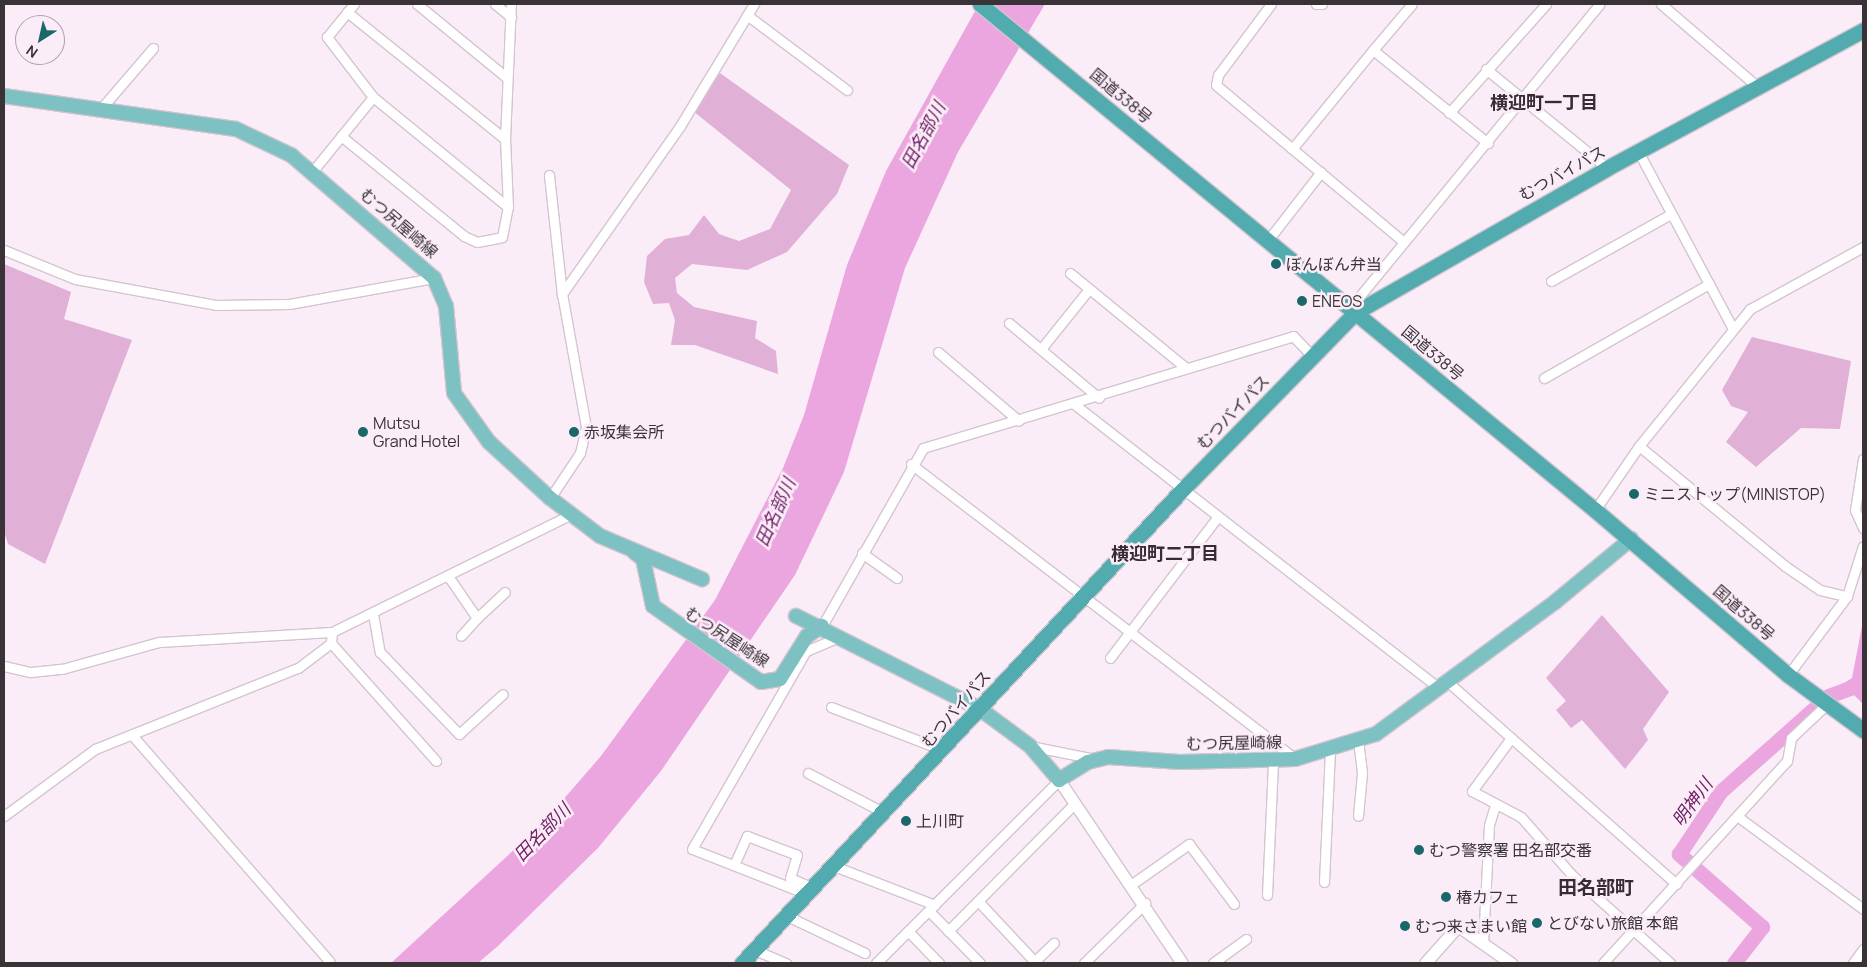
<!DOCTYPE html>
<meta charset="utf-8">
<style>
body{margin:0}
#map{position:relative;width:1867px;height:967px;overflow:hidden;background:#fbedf8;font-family:Manrope,"Noto Sans JP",sans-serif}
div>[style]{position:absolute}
.green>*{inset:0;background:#e0b0d7}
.water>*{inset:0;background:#eba6df}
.river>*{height:15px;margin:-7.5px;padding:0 7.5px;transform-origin:7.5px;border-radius:7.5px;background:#eba6df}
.roads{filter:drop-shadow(1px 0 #d3c5d0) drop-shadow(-1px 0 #d3c5d0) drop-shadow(0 1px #d3c5d0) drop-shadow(0 -1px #d3c5d0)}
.minor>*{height:9px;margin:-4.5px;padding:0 4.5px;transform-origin:4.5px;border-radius:4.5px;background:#fff}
.tertiary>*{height:11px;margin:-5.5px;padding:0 5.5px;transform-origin:5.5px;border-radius:5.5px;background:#fff}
.primary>*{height:14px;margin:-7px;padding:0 7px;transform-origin:7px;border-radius:7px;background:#7dc1c3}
.trunk>*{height:15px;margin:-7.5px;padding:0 7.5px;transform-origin:7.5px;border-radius:7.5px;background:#52acaf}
.dots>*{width:14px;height:14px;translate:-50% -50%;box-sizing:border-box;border:2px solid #fbedf8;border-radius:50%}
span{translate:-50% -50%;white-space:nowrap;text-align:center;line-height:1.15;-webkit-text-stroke:5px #fbedf8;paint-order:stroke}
.street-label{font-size:16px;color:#393338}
.poi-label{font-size:16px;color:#393338}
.left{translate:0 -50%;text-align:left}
.neighbourhood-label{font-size:18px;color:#362c34;font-weight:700}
.water-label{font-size:18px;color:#6d1e64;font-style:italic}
.quarter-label{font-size:19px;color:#362c34;font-weight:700}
.frame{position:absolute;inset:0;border:5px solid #393338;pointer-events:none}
.north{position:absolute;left:15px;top:15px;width:50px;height:50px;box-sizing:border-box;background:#fbedf8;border:1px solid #ada3ab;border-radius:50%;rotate:215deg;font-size:14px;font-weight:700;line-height:20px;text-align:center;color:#393338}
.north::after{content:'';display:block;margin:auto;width:18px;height:22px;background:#1a686a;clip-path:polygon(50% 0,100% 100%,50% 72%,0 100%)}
</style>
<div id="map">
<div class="green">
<div style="clip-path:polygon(720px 73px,849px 165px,837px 194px,787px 252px,747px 270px,692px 264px,675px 278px,677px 293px,694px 307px,757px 321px,755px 338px,776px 351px,778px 374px,695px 345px,671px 345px,675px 320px,669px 303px,653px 304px,644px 282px,647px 256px,665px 239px,689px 235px,704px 215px,719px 234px,739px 241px,770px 229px,791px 190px,693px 111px)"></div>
<div style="clip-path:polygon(4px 264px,71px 292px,64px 319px,132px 340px,45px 564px,8px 544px,4px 531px)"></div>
<div style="clip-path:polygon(1752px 337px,1851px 361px,1840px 429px,1801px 428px,1756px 467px,1726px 442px,1748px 412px,1731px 406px,1722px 390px)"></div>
<div style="clip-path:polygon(1602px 615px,1669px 692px,1643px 729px,1648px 740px,1625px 769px,1582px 720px,1571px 728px,1556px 710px,1566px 701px,1546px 678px)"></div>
</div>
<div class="water">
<div style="clip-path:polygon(979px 4px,1045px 4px,958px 152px,905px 268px,844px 472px,795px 575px,661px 771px,598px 848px,498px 946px,478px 963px,391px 963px,542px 824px,601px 756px,715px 600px,783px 468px,804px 415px,847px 265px,886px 171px)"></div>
<div style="clip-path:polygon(1863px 621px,1863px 704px,1851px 692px,1837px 692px,1830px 697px,1827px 694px,1852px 678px)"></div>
</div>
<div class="river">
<div style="left:1734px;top:963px;width:46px;rotate:-52.1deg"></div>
<div style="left:1762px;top:927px;width:111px;rotate:-138.7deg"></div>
<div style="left:1679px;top:854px;width:74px;rotate:-56.5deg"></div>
<div style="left:1720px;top:792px;width:144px;rotate:-41.6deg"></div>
<div style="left:1828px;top:696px;width:37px;rotate:-20deg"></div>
</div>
<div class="roads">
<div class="minor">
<div style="left:417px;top:4px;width:115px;rotate:39.4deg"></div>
<div style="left:495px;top:4px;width:21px;rotate:39deg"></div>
<div style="left:1271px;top:4px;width:89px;rotate:126.7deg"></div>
<div style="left:1218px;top:75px;width:10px;rotate:101deg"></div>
<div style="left:1216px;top:85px;width:245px;rotate:39.9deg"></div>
<div style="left:1316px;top:4px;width:6px"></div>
<div style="left:1661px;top:4px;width:130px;rotate:40.6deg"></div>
<div style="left:347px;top:12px;width:203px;rotate:38.8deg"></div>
<div style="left:747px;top:15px;width:125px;rotate:36.9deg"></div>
<div style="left:1373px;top:50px;width:60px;rotate:-49.7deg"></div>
<div style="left:1486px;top:69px;width:156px;rotate:39.3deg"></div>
<div style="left:373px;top:97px;width:174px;rotate:39.2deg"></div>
<div style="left:99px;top:111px;width:83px;rotate:-49.4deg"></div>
<div style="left:1449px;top:113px;width:146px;rotate:-48.3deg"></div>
<div style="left:341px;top:136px;width:159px;rotate:39.1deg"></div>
<div style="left:464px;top:236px;width:14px;rotate:25deg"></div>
<div style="left:477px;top:242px;width:25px;rotate:-11deg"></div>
<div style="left:502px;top:237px;width:31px;rotate:-79deg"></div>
<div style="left:508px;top:207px;width:68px;rotate:-92.5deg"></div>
<div style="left:505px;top:139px;width:135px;rotate:-87.5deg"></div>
<div style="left:1292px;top:149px;width:128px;rotate:-50.7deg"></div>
<div style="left:1373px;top:50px;width:148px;rotate:39deg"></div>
<div style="left:1638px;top:151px;width:200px;rotate:61.9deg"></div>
<div style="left:312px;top:172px;width:97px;rotate:-50.9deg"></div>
<div style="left:373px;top:97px;width:76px;rotate:-127.5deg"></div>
<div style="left:327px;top:37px;width:43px;rotate:-50.7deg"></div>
<div style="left:549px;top:175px;width:120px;rotate:83.8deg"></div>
<div style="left:1268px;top:240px;width:86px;rotate:-52.1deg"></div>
<div style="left:4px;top:250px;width:77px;rotate:22.2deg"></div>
<div style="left:75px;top:279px;width:143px;rotate:10.4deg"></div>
<div style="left:216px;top:305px;width:73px;rotate:-0.8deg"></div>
<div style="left:289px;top:304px;width:147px;rotate:-10.2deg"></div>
<div style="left:1070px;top:273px;width:150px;rotate:39.3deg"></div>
<div style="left:1551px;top:281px;width:137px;rotate:-29.2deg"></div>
<div style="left:1356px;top:312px;width:15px;rotate:-79deg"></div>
<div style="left:1359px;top:297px;width:379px;rotate:-50.6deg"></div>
<div style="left:1009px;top:323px;width:117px;rotate:39.8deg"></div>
<div style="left:1041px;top:349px;width:77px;rotate:-51.3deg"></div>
<div style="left:938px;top:352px;width:106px;rotate:40.4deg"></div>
<div style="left:1544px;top:378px;width:190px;rotate:-29.7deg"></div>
<div style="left:1074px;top:404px;width:462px;rotate:37.9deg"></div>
<div style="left:1639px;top:446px;width:189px;rotate:39.4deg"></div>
<div style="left:1785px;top:566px;width:42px;rotate:34.4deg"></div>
<div style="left:1820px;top:590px;width:28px;rotate:13deg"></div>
<div style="left:1863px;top:459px;width:52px;rotate:98.9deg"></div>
<div style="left:1855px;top:510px;width:20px;rotate:66deg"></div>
<div style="left:911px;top:464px;width:484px;rotate:37.5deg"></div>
<div style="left:550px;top:498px;width:54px;rotate:-56.3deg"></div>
<div style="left:580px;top:453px;width:27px;rotate:-77deg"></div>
<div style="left:586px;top:427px;width:135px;rotate:-100.2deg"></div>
<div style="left:562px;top:294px;width:205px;rotate:-54.9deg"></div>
<div style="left:680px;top:126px;width:143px;rotate:-58.8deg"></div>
<div style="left:1595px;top:510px;width:78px;rotate:-55.5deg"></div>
<div style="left:1639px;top:446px;width:176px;rotate:-51deg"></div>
<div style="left:1750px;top:309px;width:129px;rotate:-28.8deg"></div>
<div style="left:862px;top:553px;width:43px;rotate:35.5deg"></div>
<div style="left:448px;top:576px;width:51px;rotate:55.4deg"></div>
<div style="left:477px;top:618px;width:24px;rotate:132deg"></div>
<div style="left:373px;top:614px;width:39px;rotate:80deg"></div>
<div style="left:380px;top:652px;width:114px;rotate:46.1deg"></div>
<div style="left:459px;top:734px;width:59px;rotate:-42.3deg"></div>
<div style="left:477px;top:618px;width:38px;rotate:-43deg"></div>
<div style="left:822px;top:626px;width:205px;rotate:-60.4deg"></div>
<div style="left:923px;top:448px;width:387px;rotate:-16.8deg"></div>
<div style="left:1293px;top:336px;width:28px;rotate:46deg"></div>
<div style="left:331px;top:643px;width:158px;rotate:48.3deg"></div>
<div style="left:1110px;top:658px;width:178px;rotate:-52.7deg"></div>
<div style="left:4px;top:666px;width:28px;rotate:13deg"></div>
<div style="left:31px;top:672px;width:31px;rotate:-6deg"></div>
<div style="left:62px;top:669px;width:101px;rotate:-15.6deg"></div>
<div style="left:159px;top:642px;width:173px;rotate:-3.3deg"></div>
<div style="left:332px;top:632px;width:265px;rotate:-26.2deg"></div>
<div style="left:1788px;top:675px;width:99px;rotate:-53.2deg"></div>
<div style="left:1847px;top:596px;width:52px;rotate:-72.3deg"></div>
<div style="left:1448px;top:682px;width:305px;rotate:41.5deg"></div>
<div style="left:831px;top:707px;width:120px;rotate:21deg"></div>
<div style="left:132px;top:735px;width:300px;rotate:48.9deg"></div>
<div style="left:1511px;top:738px;width:66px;rotate:126.3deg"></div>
<div style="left:1472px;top:791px;width:55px;rotate:28deg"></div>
<div style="left:1521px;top:817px;width:77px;rotate:48.7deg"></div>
<div style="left:1572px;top:875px;width:132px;rotate:41.9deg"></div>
<div style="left:1358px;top:740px;width:33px;rotate:83deg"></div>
<div style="left:1362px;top:773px;width:43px;rotate:95.3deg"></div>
<div style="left:1030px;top:746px;width:66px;rotate:11.3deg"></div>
<div style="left:808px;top:773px;width:87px;rotate:27.5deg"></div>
<div style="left:4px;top:816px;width:113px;rotate:-36.4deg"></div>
<div style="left:95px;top:749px;width:219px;rotate:-21.8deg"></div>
<div style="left:298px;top:668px;width:41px;rotate:-37.1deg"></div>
<div style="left:331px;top:643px;width:11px;rotate:-85deg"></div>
<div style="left:1737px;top:816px;width:157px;rotate:36.4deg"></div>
<div style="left:734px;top:865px;width:32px;rotate:-66deg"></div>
<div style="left:747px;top:836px;width:53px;rotate:20.8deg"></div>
<div style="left:797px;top:855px;width:24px;rotate:107deg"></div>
<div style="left:790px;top:878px;width:25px;rotate:23deg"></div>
<div style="left:834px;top:866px;width:108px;rotate:21.1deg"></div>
<div style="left:1324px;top:882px;width:132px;rotate:-87.4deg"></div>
<div style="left:1132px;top:884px;width:70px;rotate:-35.1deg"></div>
<div style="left:1189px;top:844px;width:75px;rotate:53.1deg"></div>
<div style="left:807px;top:894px;width:123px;rotate:-158.6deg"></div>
<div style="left:692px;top:849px;width:228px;rotate:-60.1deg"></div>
<div style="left:806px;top:651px;width:36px;rotate:-23deg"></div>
<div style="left:1267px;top:895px;width:134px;rotate:-87.4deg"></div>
<div style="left:978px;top:901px;width:83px;rotate:46.9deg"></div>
<div style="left:929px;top:911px;width:73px;rotate:45.6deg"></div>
<div style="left:787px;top:916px;width:86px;rotate:25.4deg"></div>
<div style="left:908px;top:931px;width:45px;rotate:45.9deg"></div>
<div style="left:948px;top:931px;width:180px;rotate:-45.2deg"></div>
<div style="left:1483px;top:943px;width:118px;rotate:-87.1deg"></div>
<div style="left:1489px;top:825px;width:21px;rotate:-73deg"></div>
<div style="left:755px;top:950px;width:34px;rotate:23deg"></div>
<div style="left:876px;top:963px;width:259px;rotate:-45deg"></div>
<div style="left:1033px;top:963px;width:29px;rotate:-44deg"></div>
<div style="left:1084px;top:963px;width:86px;rotate:-44.5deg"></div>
<div style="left:1213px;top:963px;width:41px;rotate:-36deg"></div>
<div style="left:1603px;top:963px;width:273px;rotate:-47.7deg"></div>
<div style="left:1787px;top:761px;width:23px;rotate:-80deg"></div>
<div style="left:1791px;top:738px;width:50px;rotate:-43.4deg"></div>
<div style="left:1853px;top:963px;width:17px;rotate:-54deg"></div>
</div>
<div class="tertiary">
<div style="left:1059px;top:780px;width:220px;rotate:56.1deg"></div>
<div style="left:1425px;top:963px;width:50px;rotate:-48.3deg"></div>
<div style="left:1458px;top:926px;width:65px;rotate:34.9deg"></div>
</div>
<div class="primary">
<div style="left:4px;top:96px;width:234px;rotate:8.1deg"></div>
<div style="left:236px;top:129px;width:61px;rotate:25.3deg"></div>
<div style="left:291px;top:155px;width:189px;rotate:40.7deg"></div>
<div style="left:434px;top:278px;width:30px;rotate:67deg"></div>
<div style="left:446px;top:306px;width:87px;rotate:84.7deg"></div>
<div style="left:454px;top:393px;width:60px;rotate:54.5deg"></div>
<div style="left:489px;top:442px;width:83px;rotate:42.6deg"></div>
<div style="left:550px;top:498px;width:63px;rotate:37.2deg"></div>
<div style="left:600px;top:536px;width:111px;rotate:22.9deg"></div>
<div style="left:634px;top:552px;width:11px;rotate:38deg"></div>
<div style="left:643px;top:559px;width:48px;rotate:78deg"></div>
<div style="left:653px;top:606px;width:132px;rotate:35.1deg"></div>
<div style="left:761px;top:682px;width:19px;rotate:-9deg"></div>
<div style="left:780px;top:679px;width:51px;rotate:-57.9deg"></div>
<div style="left:807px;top:636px;width:18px;rotate:-34deg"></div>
<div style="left:796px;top:616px;width:206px;rotate:26.8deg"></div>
<div style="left:980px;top:709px;width:62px;rotate:36.5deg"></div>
<div style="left:1030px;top:746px;width:45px;rotate:49.5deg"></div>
<div style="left:1059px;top:780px;width:34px;rotate:-32deg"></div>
<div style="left:1088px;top:762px;width:21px;rotate:-14deg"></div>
<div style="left:1108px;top:757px;width:72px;rotate:4deg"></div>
<div style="left:1180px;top:762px;width:115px;rotate:-1.5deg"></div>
<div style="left:1295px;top:759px;width:85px;rotate:-17.2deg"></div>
<div style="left:1376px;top:734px;width:222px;rotate:-36.4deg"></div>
<div style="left:1555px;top:602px;width:99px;rotate:-39.7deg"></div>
</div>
<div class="trunk">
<div style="left:980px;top:4px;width:796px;rotate:39.45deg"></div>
<div style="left:1595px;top:510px;width:254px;rotate:40.5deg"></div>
<div style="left:1788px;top:675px;width:93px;rotate:36.3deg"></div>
<div style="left:742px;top:963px;width:647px;rotate:-47.07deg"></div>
<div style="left:1183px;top:489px;width:248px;rotate:-45.7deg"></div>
<div style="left:1356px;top:312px;width:289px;rotate:-29.8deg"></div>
<div style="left:1607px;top:168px;width:291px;rotate:-28.3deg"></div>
</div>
</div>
<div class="dots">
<div style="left:1276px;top:264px;background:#1a686a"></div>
<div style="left:1302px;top:301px;background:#1a686a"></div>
<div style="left:363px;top:432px;background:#1a686a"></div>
<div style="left:574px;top:432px;background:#1a686a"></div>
<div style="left:1634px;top:494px;background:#1a686a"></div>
<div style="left:906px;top:821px;background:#1a686a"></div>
<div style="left:1419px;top:850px;background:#1a686a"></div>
<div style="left:1446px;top:897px;background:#1a686a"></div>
<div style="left:1537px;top:923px;background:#1a686a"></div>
<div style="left:1405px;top:926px;background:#1a686a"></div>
</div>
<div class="street-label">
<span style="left:1121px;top:96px;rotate:40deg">国道338号</span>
<span style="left:1562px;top:173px;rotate:-29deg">むつバイパス</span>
<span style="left:399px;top:223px;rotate:41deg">むつ尻屋崎線</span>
<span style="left:1433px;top:353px;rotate:40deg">国道338号</span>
<span style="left:1233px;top:412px;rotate:-46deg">むつバイパス</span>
<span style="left:1744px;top:613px;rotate:41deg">国道338号</span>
<span style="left:727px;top:637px;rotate:33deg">むつ尻屋崎線</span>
<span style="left:956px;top:709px;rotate:-49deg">むつバイパス</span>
<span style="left:1234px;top:743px;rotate:-1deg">むつ尻屋崎線</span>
</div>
<div class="poi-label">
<span class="left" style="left:1286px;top:264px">ぼんぼん弁当</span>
<span class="left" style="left:1312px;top:301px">ENEOS</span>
<span class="left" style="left:373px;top:432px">Mutsu<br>Grand Hotel</span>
<span class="left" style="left:584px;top:432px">赤坂集会所</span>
<span class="left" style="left:1644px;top:494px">ミニストップ(MINISTOP)</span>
<span class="left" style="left:916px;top:821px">上川町</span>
<span class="left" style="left:1429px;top:850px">むつ警察署 田名部交番</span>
<span class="left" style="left:1456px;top:897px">椿カフェ</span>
<span class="left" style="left:1547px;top:923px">とびない旅館 本館</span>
<span class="left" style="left:1415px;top:926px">むつ来さまい館</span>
</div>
<div class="neighbourhood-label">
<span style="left:1544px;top:102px">横迎町一丁目</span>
<span style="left:1165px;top:553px">横迎町二丁目</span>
</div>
<div class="water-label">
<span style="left:923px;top:135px;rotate:-62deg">田名部川</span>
<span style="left:775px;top:512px;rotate:-66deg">田名部川</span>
<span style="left:1692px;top:802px;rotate:-54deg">明神川</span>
<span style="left:542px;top:832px;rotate:-46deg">田名部川</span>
</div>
<div class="quarter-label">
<span style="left:1596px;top:888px">田名部町</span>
</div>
<div class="frame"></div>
<div class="north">N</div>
</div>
